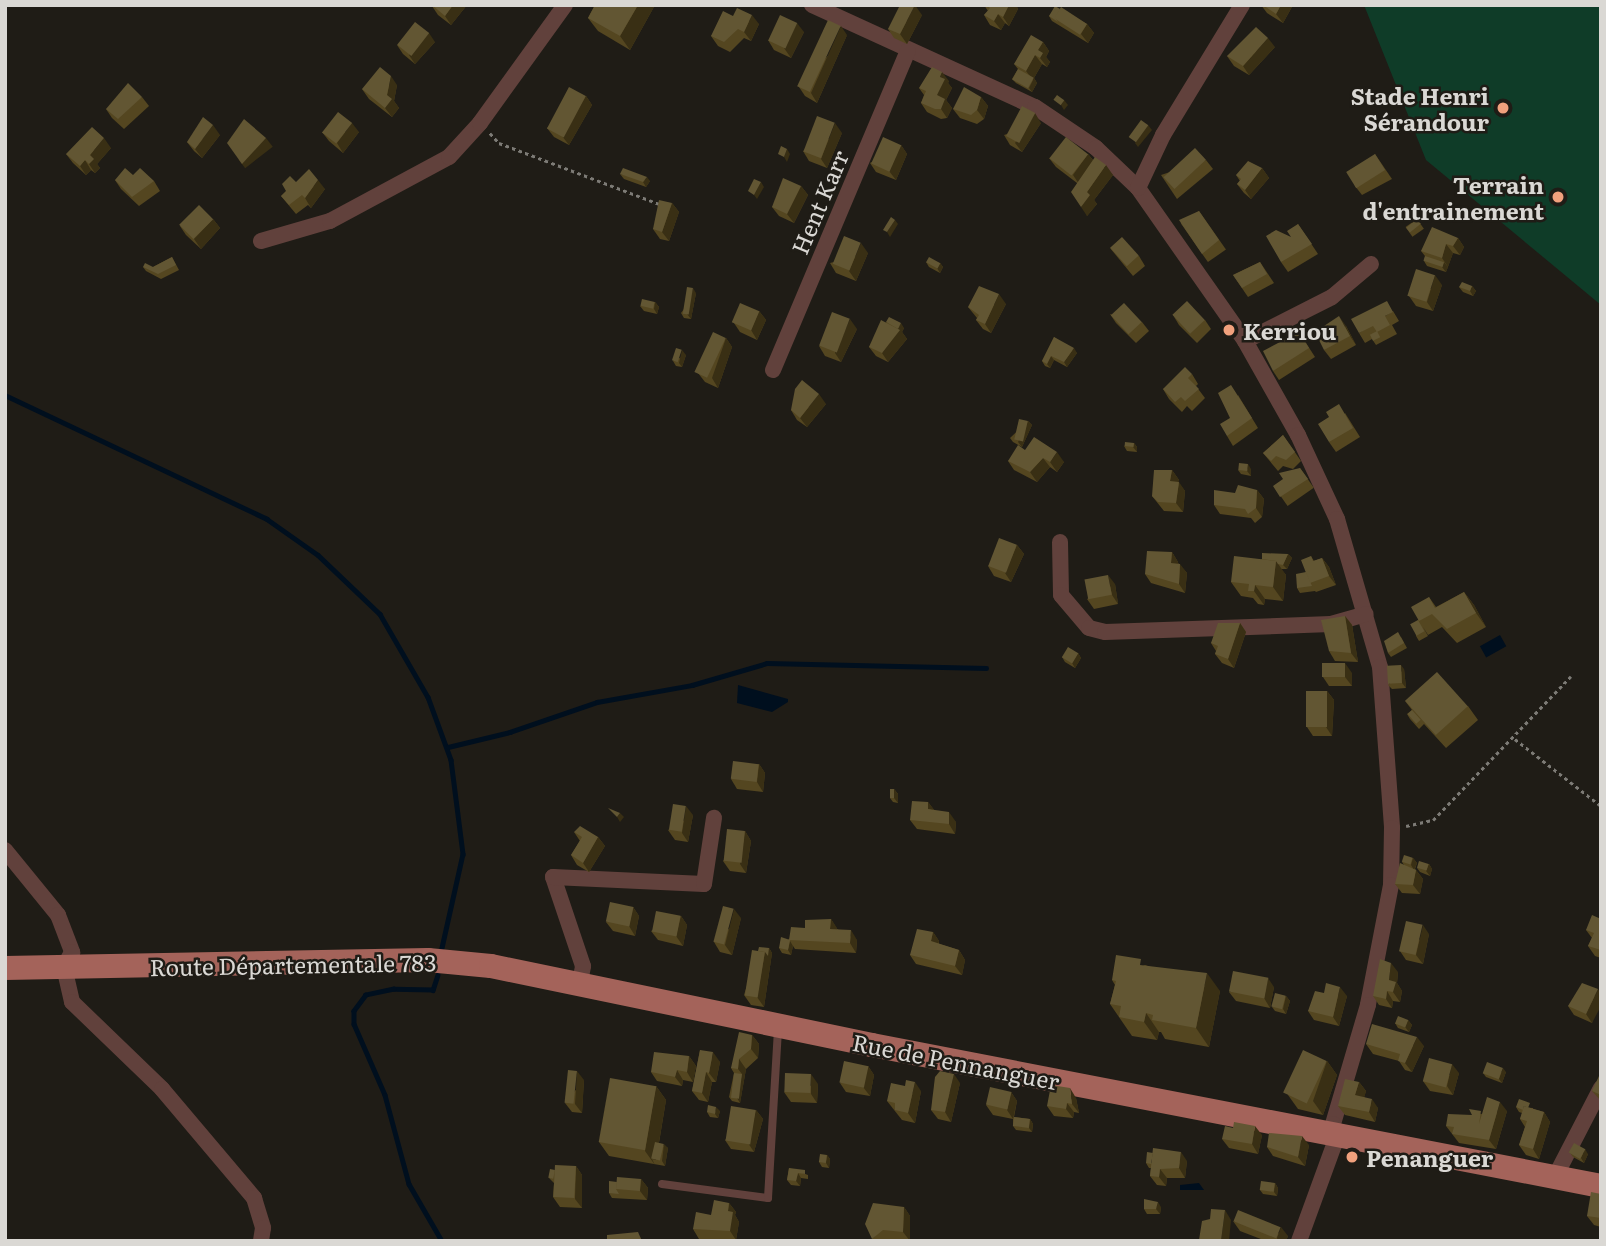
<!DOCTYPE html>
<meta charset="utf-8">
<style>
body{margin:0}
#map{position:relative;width:1606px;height:1246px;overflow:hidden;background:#1f1c16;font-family:Literata,serif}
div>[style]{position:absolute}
.green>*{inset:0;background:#0f3c28}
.water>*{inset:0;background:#000f1e;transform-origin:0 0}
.stream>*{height:4.5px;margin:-2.25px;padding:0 2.25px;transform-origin:2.25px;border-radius:2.25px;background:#000f1e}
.path>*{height:2.5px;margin-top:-1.25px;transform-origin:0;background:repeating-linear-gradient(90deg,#7d7b76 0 3.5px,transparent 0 7px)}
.service>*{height:8px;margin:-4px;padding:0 4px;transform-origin:4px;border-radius:4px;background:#61413c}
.minor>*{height:16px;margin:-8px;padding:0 8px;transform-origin:8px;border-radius:8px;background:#61413c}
.primary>*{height:24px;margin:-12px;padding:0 12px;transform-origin:12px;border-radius:12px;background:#a4635a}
.wall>*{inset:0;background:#544620;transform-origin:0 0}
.shaded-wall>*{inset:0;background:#392f14;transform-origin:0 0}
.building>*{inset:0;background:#625633;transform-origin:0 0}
.dots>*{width:19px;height:19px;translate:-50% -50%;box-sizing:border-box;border:4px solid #1f1c16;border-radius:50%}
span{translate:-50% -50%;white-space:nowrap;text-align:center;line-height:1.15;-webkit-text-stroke:5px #1f1c16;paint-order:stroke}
.poi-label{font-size:23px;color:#dad8d4;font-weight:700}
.right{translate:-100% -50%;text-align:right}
.left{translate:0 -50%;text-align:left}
.street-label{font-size:23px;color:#dad8d4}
.frame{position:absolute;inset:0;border:7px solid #dad8d4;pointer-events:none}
</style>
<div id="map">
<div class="green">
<div style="clip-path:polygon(1364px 5px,1601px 5px,1601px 305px,1426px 160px)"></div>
</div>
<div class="water">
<div style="left:1500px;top:635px;width:13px;height:23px;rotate:61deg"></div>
<div style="clip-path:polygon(738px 685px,788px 699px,788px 702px,772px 712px,737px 703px)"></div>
<div style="clip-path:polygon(1199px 1183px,1204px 1190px,1180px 1190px,1180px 1185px)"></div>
</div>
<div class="stream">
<div style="left:5px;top:395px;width:290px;rotate:25.3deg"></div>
<div style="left:267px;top:519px;width:62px;rotate:35.2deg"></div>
<div style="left:318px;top:555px;width:86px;rotate:43.6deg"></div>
<div style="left:380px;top:614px;width:96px;rotate:60deg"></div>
<div style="left:428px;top:697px;width:67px;rotate:69.9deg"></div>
<div style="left:451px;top:760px;width:95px;rotate:82.7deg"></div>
<div style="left:463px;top:854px;width:96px;rotate:102.6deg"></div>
<div style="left:448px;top:747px;width:64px;rotate:-13.6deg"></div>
<div style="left:510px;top:732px;width:92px;rotate:-19deg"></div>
<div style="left:597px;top:702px;width:97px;rotate:-10.1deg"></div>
<div style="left:692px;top:685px;width:78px;rotate:-16.3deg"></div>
<div style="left:767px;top:663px;width:219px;rotate:1.3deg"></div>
<div style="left:438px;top:975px;width:16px;rotate:108deg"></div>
<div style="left:433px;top:990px;width:39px;rotate:-179deg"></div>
<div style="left:394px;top:989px;width:29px;rotate:168deg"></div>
<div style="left:366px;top:995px;width:20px;rotate:127deg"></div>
<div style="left:354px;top:1011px;width:13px;rotate:90deg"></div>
<div style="left:354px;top:1024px;width:77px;rotate:66.4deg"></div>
<div style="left:385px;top:1095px;width:92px;rotate:74.9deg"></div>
<div style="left:409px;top:1184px;width:66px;rotate:59.9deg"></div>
</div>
<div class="path">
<div style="left:490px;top:133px;width:13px;rotate:48deg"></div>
<div style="left:499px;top:143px;width:172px;rotate:20.8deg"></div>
<div style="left:1515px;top:739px;width:109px;rotate:37.9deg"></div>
<div style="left:1406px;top:826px;width:28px;rotate:-13deg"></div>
<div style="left:1433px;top:820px;width:199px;rotate:-46.2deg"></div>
</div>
<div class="service">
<div style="left:662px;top:1184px;width:107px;rotate:7.5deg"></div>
<div style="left:768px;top:1198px;width:170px;rotate:-86.6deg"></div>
</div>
<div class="minor">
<div style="left:812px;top:5px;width:245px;rotate:24.6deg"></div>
<div style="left:1035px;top:107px;width:73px;rotate:33.9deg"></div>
<div style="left:1096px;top:148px;width:58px;rotate:43.6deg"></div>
<div style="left:1138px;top:188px;width:187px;rotate:55deg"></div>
<div style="left:1245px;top:341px;width:108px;rotate:60.6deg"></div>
<div style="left:1298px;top:435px;width:93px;rotate:65.1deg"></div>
<div style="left:1337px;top:519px;width:154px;rotate:73.8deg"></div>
<div style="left:1380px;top:667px;width:161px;rotate:85.7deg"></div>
<div style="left:1392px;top:828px;width:57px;rotate:91deg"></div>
<div style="left:1391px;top:885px;width:122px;rotate:100.9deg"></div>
<div style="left:1368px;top:1005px;width:124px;rotate:106.4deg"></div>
<div style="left:1333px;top:1124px;width:21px;rotate:87deg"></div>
<div style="left:1334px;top:1145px;width:102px;rotate:110deg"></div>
<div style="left:1138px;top:188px;width:59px;rotate:-64.7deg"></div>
<div style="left:1163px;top:135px;width:152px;rotate:-58.7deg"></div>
<div style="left:261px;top:241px;width:72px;rotate:-16.2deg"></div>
<div style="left:330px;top:221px;width:135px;rotate:-28.3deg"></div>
<div style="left:449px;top:157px;width:46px;rotate:-47.6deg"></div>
<div style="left:480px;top:123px;width:145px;rotate:-54.2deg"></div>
<div style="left:1245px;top:341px;width:97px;rotate:-26.8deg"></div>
<div style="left:1332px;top:297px;width:51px;rotate:-40.2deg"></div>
<div style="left:773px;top:370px;width:346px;rotate:-67.1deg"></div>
<div style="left:1060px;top:542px;width:53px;rotate:88.9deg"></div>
<div style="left:1061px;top:595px;width:43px;rotate:49.7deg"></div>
<div style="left:1089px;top:628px;width:16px;rotate:14deg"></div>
<div style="left:1105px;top:632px;width:226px;rotate:-2deg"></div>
<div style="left:1331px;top:624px;width:36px;rotate:-16deg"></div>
<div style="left:5px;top:850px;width:84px;rotate:50.8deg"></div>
<div style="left:58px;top:915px;width:40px;rotate:69deg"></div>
<div style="left:72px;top:952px;width:17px;rotate:118deg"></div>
<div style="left:64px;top:967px;width:36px;rotate:77deg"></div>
<div style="left:72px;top:1002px;width:125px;rotate:44deg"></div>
<div style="left:162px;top:1089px;width:143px;rotate:49.8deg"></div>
<div style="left:254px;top:1198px;width:31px;rotate:73deg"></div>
<div style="left:263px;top:1228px;width:13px;rotate:99deg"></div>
<div style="left:580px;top:982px;width:16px;rotate:-79deg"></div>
<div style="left:583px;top:966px;width:94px;rotate:-108.6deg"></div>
<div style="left:553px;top:877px;width:151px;rotate:2.7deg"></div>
<div style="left:704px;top:884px;width:67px;rotate:-81.4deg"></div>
<div style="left:1555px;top:1177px;width:100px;rotate:-62.7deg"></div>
</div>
<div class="primary">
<div style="left:5px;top:968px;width:423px;rotate:-1.1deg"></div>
<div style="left:428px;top:960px;width:63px;rotate:5.4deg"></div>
<div style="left:491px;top:966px;width:389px;rotate:11.7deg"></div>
<div style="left:872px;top:1045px;width:743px;rotate:10.95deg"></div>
</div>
<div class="wall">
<div style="clip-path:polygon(467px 5px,451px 25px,438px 15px,432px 6px)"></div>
<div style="clip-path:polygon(595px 5px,655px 5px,630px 50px,598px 31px,588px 18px)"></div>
<div style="clip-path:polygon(984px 5px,1016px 5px,1018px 9px,1009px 26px,1005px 23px,1001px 30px,990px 25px,984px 15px,988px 11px)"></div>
<div style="clip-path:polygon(1261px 5px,1293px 5px,1283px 23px,1267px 13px)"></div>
<div style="clip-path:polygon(1060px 9px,1087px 24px,1094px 33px,1088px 43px,1052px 21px,1049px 16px)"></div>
<div style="clip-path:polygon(922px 15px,907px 44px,894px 38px,888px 29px)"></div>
<div style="clip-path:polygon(733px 16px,759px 24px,751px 41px,744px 38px,730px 52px,718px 46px,711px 36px)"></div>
<div style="clip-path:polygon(804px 32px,791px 58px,774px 50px,768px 40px)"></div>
<div style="clip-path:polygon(847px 35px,817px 103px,805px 96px,799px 87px)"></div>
<div style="clip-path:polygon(435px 42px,415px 64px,403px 54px,397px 45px)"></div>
<div style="clip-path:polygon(1043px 42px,1049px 51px,1046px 57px,1050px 62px,1047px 67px,1042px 64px,1034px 78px,1037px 83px,1032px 92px,1016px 83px,1012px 79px,1018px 69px,1014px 64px)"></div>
<div style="clip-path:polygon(1275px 47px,1249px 75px,1234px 66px,1227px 56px)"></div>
<div style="clip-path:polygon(949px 81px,948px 83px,952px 88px,946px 100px,952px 108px,947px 118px,941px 119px,927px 112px,921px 103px,924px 95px,919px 88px)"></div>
<div style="clip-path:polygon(397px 85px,394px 101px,399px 108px,392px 117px,369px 99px,362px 89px)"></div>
<div style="clip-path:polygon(586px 96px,592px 105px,569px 145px,554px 137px,547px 128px)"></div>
<div style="clip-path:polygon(142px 97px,149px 106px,124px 129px,112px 118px,106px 109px)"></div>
<div style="clip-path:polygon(981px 97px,988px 106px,984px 119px,977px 124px,960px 118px,953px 109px)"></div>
<div style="clip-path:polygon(1041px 123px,1022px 152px,1010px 145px,1004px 135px)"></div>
<div style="clip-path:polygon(322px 132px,359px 132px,343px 153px,329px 141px)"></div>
<div style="clip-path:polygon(842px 133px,827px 168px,809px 161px,803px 151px)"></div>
<div style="clip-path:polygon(220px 135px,202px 158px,194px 151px,187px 142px)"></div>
<div style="clip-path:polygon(901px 145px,907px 154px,896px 180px,876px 172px,870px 163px)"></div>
<div style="clip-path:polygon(111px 148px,97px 164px,100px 168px,95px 173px,91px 170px,86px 175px,73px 163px,66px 154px)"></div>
<div style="clip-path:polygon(1088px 154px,1093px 160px,1113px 175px,1094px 200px,1097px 204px,1087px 216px,1077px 183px,1056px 167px,1049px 158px)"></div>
<div style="clip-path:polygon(1375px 154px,1392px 179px,1362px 195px,1355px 186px)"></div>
<div style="clip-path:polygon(1206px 160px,1213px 169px,1177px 199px,1161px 175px)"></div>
<div style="clip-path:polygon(1262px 168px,1269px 178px,1251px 199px,1244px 193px,1237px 184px,1240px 181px,1236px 175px)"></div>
<div style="clip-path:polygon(620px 174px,650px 181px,646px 187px,624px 179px)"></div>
<div style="clip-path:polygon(133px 175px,154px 181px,160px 191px,139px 206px,121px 189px,115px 180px)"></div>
<div style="clip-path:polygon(296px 182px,325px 189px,311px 208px,308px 205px,296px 214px,281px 196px)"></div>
<div style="clip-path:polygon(801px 186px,808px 195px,794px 223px,779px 216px,772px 207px)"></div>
<div style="clip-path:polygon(672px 203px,679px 212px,669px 241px,660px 239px,653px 229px)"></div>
<div style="left:1199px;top:211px;width:47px;height:22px;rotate:55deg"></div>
<div style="clip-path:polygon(213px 219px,220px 228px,201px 249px,186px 235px,180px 226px)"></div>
<div style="left:1417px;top:219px;width:12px;height:14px;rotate:55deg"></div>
<div style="clip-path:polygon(1298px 224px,1318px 254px,1288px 272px,1281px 262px,1291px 237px)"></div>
<div style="clip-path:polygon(1458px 238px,1464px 247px,1460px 255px,1453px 253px,1446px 272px,1427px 266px,1424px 261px,1425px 256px,1421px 251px)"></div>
<div style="clip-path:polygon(1110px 248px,1139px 256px,1145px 266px,1133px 276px)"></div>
<div style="clip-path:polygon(868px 253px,856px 281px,836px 273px,830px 263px)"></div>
<div style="clip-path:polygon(172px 257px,179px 270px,161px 279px,146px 271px,143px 267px,153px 267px)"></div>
<div style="clip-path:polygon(926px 262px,940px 263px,943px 267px,940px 273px,929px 267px)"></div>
<div style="clip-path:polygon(1260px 262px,1274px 283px,1248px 297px,1233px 275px)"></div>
<div style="clip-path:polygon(1442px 285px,1433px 311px,1416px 306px,1409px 296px)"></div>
<div style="clip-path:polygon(1472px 286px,1476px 291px,1473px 296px,1463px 292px,1459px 287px)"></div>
<div style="clip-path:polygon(696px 293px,691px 319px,684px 318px,681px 313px)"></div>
<div style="clip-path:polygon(655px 302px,659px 307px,657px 314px,644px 311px,640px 306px)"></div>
<div style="clip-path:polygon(1006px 304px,991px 333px,983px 329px,976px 320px,977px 318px,968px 307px)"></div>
<div style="clip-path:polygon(759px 311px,766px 320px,757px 340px,740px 332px,734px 323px)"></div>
<div style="clip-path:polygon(1393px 311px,1399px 321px,1392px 325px,1397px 334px,1376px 345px,1372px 339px,1365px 343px,1359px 333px)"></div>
<div style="clip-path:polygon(1110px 314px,1142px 322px,1149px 331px,1136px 343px,1116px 323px)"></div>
<div style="clip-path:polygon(1173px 315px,1205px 320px,1211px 329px,1197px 343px,1179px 325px)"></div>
<div style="clip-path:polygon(886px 322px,904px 328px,902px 332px,907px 339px,888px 362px,876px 356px,869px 347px)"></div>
<div style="clip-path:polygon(1346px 326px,1356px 345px,1331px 359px,1324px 350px)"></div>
<div style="clip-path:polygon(857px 329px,841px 362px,825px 356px,819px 346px)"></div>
<div style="clip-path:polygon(1299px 332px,1315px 357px,1279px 380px,1273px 371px)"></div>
<div style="clip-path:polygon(1054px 337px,1077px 353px,1067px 367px,1054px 360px,1050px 368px,1045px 366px,1042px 361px)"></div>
<div style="clip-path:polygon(726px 338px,732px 347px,718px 388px,705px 382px,698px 373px)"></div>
<div style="clip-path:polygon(686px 355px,682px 367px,676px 366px,673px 361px)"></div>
<div style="clip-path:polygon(1192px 374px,1198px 384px,1196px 386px,1205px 398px,1192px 411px,1187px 406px,1182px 412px,1169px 399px,1163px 389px)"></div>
<div style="clip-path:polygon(1238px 395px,1258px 428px,1233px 446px,1227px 436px,1230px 418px)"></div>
<div style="clip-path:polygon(826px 404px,807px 427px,797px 420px,791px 410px)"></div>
<div style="clip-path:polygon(1345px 413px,1360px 437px,1336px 452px,1329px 442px)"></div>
<div style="clip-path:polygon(1028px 421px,1032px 425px,1022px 447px,1013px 442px,1010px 438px)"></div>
<div style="clip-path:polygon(1283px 435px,1301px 461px,1293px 469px,1283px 466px,1278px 471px,1263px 453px)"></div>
<div style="clip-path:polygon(1134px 443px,1137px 447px,1137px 452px,1127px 451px,1124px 446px)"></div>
<div style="clip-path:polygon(1025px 450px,1064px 462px,1057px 472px,1050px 467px,1037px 482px,1014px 470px,1008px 461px)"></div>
<div style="left:1300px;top:468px;width:24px;height:32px;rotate:55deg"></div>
<div style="clip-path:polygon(1251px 469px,1251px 476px,1241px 474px,1238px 470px)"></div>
<div style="clip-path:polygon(1172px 470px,1179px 480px,1178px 482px,1185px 491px,1183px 512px,1164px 511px,1152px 496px)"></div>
<div style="clip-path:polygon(1257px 490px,1264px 499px,1262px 517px,1255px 523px,1251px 518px,1220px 514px,1214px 505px,1235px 493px)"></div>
<div style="clip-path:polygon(1017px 545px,1024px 554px,1011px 582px,994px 576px,988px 566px)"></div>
<div style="clip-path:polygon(1172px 552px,1178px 562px,1178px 563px,1187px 573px,1185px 593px,1151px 583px,1145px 574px)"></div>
<div style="clip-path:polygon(1288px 554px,1292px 558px,1287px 569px,1281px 569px,1286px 575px,1283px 601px,1265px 599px,1264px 605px,1258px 604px,1253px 598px,1241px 596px,1231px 582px,1262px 559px)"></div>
<div style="clip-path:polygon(1311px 556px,1314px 561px,1322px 558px,1329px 567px,1336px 585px,1316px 592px,1315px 591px,1300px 593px,1297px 588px,1306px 572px)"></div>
<div style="clip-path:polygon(1115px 584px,1118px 604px,1094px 609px,1087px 599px)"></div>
<div style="clip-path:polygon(1464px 592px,1474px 605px,1486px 627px,1457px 643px,1442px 627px,1428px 635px,1423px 627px,1428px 636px,1419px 641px,1416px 636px,1418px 620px,1429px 597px,1436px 607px)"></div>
<div style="clip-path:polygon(1345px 616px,1352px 625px,1358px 662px,1335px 661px,1329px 651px)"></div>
<div style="clip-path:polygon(1240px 623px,1246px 632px,1234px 668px,1222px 663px,1215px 654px,1216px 651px,1211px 643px)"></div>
<div style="clip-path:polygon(1401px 637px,1407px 648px,1391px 657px,1388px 653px)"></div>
<div style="clip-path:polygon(1078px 653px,1081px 658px,1075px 668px,1065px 662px,1062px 657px)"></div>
<div style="clip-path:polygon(1404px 669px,1406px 688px,1392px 689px,1388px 685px)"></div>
<div style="clip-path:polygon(1352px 673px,1352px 686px,1329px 686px,1323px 677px)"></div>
<div style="clip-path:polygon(1327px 691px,1334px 700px,1332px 736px,1313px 736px,1307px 727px)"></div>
<div style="clip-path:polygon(1405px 701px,1468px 706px,1478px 720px,1446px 748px,1424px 724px,1419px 729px,1410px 719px,1407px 714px,1412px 710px)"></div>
<div style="clip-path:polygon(759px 764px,765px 773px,763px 792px,737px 789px,731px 779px)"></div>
<div style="clip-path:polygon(894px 789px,898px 794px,898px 803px,893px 802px,890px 798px)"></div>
<div style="clip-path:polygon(928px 802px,934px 810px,956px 822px,955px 834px,917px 829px,910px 820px)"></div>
<div style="clip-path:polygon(693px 815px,688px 842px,675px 840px,668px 830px)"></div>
<div style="clip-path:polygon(745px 831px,751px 841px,746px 873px,730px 871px,723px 861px)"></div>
<div style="clip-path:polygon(574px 832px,598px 837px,605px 846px,589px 872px,577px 865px,571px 855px,580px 841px)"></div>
<div style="clip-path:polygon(1413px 858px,1417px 863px,1415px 869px,1416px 870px,1423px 879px,1420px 894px,1402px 893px,1395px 884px,1404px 865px,1402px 862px)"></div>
<div style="clip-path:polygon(1429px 864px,1432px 869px,1430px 876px,1420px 872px,1417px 868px)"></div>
<div style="clip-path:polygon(633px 907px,639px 916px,635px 936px,613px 931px,606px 922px)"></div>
<div style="clip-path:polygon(681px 916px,687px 925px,683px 946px,658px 940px,651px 931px)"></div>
<div style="clip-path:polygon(741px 918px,732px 955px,720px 952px,714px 942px)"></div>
<div style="clip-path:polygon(831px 919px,837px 929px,857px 940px,856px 953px,795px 949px,793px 946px,791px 955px,782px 953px,779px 948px,789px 939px,805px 928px)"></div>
<div style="clip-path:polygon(1601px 919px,1601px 958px,1595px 956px,1588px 946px,1592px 938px,1586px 930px)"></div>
<div style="clip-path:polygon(933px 932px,939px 941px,939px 944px,959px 950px,965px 960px,962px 975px,916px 964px,910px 955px)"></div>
<div style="clip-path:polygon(1429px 934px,1423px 964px,1406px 960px,1400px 951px)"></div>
<div style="clip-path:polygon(769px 948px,772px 953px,764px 1007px,751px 1005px,744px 995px,758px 951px)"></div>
<div style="clip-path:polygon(1145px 965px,1220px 991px,1209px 1047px,1165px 1039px,1161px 1032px,1159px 1032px,1157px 1040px,1132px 1036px,1110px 1004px,1115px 985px,1112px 980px)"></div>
<div style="clip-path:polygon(1398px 972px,1397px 983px,1402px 991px,1400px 1002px,1393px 1001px,1392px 1008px,1379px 1005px,1373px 996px)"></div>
<div style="clip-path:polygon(1274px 987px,1270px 1008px,1236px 1001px,1229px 992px)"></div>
<div style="clip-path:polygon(1324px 993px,1347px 996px,1339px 1026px,1314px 1020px,1308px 1011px)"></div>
<div style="clip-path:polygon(1601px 994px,1592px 1023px,1574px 1015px,1568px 1006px)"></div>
<div style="clip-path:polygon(1286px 996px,1290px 1001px,1286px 1014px,1275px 1011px,1272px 1007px)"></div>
<div style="clip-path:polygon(1408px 1020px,1412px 1025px,1409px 1032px,1398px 1028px,1395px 1023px)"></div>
<div style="clip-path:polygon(752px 1035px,759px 1044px,758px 1058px,746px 1069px,740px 1103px,732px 1101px,729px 1097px,734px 1073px,731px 1068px)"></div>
<div style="clip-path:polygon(1366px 1044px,1424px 1046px,1412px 1072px,1405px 1070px,1399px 1061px,1373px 1054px)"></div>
<div style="clip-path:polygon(700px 1050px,720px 1062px,716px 1082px,712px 1082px,708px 1102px,699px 1100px,692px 1091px)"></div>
<div style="clip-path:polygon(689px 1056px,696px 1066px,693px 1082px,683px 1080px,682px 1086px,657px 1081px,651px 1072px)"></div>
<div style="clip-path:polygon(1327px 1061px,1337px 1075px,1323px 1115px,1298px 1109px,1288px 1095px)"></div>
<div style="clip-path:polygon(868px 1066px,874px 1075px,870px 1096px,846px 1092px,840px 1083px)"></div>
<div style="clip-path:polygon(1506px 1072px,1502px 1083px,1486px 1077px,1483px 1073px)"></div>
<div style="clip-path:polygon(1459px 1073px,1453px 1095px,1430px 1091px,1423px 1081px)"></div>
<div style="clip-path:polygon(1601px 1077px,1601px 1101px,1592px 1091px)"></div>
<div style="clip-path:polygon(584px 1080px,582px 1113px,572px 1112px,565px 1103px)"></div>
<div style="clip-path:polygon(1359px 1082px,1366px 1091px,1364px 1097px,1378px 1108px,1375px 1122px,1345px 1115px,1338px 1106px)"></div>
<div style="clip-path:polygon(960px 1083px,951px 1122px,938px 1119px,931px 1110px)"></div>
<div style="clip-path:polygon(818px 1084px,817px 1103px,791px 1102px,784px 1092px)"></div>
<div style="clip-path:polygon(656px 1086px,666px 1100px,659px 1143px,668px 1148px,665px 1166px,609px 1156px,599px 1142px)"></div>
<div style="clip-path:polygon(921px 1091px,915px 1123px,902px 1120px,887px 1101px)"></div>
<div style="clip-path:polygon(1011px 1092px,1017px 1101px,1014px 1117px,1030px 1119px,1033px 1124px,1032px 1132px,1016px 1130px,1013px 1126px,1013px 1119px,993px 1115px,986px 1105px)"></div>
<div style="clip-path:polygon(1076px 1098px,1079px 1113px,1074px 1112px,1073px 1118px,1054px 1116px,1047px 1106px)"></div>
<div style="clip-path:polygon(1516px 1107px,1533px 1108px,1533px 1109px,1544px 1112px,1550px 1122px,1539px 1159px,1526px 1155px,1519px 1145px,1525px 1127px,1520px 1119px,1522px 1113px,1519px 1112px)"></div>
<div style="clip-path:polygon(756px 1110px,763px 1119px,754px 1152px,731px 1149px,725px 1140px)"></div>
<div style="clip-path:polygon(720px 1111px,718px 1118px,710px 1117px,707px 1112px)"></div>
<div style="clip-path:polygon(1507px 1111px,1496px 1149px,1459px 1143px,1446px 1126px,1472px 1115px)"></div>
<div style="clip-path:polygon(1233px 1128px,1262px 1135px,1258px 1154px,1229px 1148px,1222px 1139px)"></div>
<div style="clip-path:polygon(1309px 1145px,1305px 1166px,1273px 1156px,1267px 1147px)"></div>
<div style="clip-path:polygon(1570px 1153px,1588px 1154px,1584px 1163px,1573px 1157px)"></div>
<div style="clip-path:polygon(827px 1155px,830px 1159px,829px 1168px,822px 1167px,819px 1162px)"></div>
<div style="clip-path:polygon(1187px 1161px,1185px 1178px,1167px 1178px,1166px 1186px,1157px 1185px,1150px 1176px,1151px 1168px,1149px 1168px,1146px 1163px)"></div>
<div style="clip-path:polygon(576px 1166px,582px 1175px,582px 1208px,560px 1207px,553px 1197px,554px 1183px,549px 1178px,555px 1170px)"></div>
<div style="clip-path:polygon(789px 1168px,808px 1175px,808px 1179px,801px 1178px,800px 1186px,791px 1185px,787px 1180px)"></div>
<div style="clip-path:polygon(641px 1179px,648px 1188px,647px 1200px,612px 1198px,609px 1193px,617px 1182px)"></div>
<div style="clip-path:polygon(1275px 1183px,1278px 1188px,1277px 1196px,1263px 1194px,1260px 1190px)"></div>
<div style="clip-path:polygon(1601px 1194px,1601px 1227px,1594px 1225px,1587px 1216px)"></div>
<div style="clip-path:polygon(729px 1203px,736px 1212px,735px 1215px,739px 1222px,736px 1240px,699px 1239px,693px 1229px,711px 1215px)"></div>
<div style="clip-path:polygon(904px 1207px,910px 1216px,910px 1241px,890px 1240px,888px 1241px,874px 1241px,872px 1239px)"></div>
<div style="clip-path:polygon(1161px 1207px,1160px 1214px,1147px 1214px,1144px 1209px)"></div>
<div style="clip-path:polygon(1233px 1221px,1288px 1236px,1286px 1241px,1266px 1241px,1240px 1231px)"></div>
</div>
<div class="shaded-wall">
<div style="clip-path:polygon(453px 5px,467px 5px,451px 25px,445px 16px)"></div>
<div style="clip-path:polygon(638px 5px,655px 5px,630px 50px,620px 36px)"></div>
<div style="clip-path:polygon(915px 5px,922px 15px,907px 44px,900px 34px)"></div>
<div style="clip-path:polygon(1009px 5px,1016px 5px,1018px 9px,1009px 26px,1003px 17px)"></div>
<div style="clip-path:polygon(1281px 5px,1293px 5px,1283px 23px,1276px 14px)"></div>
<div style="clip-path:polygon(998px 14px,1005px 23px,1001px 30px,994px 21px)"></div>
<div style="clip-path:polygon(752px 15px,759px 24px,751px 41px,744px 32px)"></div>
<div style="clip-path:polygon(797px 23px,804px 32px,791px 58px,784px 48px)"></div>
<div style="clip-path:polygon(1087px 24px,1094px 33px,1088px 43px,1081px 34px)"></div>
<div style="clip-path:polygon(841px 26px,847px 35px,817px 103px,811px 93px)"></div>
<div style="clip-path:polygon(429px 33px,435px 42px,415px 64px,409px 55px)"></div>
<div style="clip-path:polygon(1268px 38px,1275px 47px,1249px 75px,1243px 66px)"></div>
<div style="clip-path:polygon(1043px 42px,1049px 51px,1046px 57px,1050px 62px,1047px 67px,1040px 58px,1038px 50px)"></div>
<div style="clip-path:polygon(1035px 55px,1042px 64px,1034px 78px,1037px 83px,1032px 92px,1029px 88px,1033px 80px,1026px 71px)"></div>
<div style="clip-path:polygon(942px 72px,949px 81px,948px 83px,952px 88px,946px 100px,952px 108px,947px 118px,941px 109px,937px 95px,940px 77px)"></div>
<div style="clip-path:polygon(391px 76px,397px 85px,394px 101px,399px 108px,392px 117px,385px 108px,387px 95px)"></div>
<div style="clip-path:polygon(586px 96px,592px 105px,569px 145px,562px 136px)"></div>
<div style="clip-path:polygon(981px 97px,988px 106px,984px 119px,977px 110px)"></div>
<div style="clip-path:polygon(1064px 100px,1068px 105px,1064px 110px,1061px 105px)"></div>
<div style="clip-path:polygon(1035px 113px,1041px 123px,1022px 152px,1015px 143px)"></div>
<div style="clip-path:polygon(352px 123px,359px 132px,343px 153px,337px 143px)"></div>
<div style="clip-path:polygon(835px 123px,842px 133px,827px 168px,821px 159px)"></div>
<div style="clip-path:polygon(213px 125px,220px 135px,202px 158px,195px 149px)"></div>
<div style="clip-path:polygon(1148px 125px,1152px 130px,1138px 147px,1135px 143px)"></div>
<div style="clip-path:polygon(104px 138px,111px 148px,97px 164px,100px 168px,95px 173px,89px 164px,90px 155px)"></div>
<div style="left:266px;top:138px;width:11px;height:35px;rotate:52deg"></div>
<div style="clip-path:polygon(901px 145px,907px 154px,896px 180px,889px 171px)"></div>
<div style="clip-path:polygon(787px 149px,790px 154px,787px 162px,784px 157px)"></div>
<div style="clip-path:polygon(1088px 154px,1095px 163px,1079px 184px,1073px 175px)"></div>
<div style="clip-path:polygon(85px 160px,91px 170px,86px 175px,80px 166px)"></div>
<div style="clip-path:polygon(1106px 165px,1113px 175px,1094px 200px,1097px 204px,1087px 216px,1081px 207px,1087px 192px)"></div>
<div style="clip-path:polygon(1262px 168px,1269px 178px,1251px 199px,1245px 190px)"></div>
<div style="clip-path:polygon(647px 177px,650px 181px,646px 187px,643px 182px)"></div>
<div style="clip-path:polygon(318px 180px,325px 189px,311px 208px,305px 198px)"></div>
<div style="clip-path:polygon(761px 182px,764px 187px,757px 199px,754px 195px)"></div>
<div style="clip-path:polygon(801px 186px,808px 195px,794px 223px,787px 214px)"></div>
<div style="clip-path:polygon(672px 203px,679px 212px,669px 241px,662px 232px)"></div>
<div style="clip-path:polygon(213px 219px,220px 228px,201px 249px,194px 239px)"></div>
<div style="clip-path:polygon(895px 220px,898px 224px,890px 237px,887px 232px)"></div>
<div style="clip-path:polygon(1458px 238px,1464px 247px,1460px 255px,1453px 246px)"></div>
<div style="clip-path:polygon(861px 243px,868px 253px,856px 281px,849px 271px)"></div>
<div style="clip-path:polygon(1446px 244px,1453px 253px,1448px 267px,1442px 258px)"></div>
<div style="clip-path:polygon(1444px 262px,1448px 267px,1446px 272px,1442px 267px)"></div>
<div style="clip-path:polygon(940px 263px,943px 267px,940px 273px,937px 268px)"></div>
<div style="clip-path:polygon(1435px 275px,1442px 285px,1433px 311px,1427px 302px)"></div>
<div style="clip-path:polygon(1472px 286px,1476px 291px,1473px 296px,1470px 291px)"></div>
<div style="clip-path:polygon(693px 288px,696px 293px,691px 319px,687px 314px)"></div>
<div style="clip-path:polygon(999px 294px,1006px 304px,991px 333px,985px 324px)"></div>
<div style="clip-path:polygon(655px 302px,659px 307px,657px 314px,654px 309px)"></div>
<div style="clip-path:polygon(759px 311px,766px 320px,757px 340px,751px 330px)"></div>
<div style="clip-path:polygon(1339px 316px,1346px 326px,1356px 345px,1350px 336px)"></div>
<div style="clip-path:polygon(850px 319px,857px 329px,841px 362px,835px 353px)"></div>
<div style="clip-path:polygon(901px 323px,904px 328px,902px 332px,907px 339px,888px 362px,882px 353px)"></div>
<div style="clip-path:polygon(726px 338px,732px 347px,718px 388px,712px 378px)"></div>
<div style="clip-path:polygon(1074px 348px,1077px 353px,1067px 367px,1064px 362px)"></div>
<div style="clip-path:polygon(682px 350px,686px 355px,682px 367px,679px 363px)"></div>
<div style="clip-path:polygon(1051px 356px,1054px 360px,1050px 368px,1047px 364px)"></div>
<div style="clip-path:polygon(819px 394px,826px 404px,807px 427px,800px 418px)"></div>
<div style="clip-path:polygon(1028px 421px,1032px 425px,1022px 447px,1018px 442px)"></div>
<div style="clip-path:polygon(1134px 443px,1137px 447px,1137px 452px,1133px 447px)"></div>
<div style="clip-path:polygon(1057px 452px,1064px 462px,1057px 472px,1050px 462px)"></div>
<div style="clip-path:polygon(1043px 458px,1050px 467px,1037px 482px,1030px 472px)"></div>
<div style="clip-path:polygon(1248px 464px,1251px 469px,1251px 476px,1247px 471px)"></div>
<div style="clip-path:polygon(1172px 470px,1179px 480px,1177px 490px,1170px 481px)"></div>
<div style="clip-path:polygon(1179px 482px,1185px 491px,1183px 512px,1176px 503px)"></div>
<div style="clip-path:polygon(1257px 490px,1264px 499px,1262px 517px,1256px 508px)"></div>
<div style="clip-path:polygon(1017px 545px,1024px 554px,1011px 582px,1005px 573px)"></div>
<div style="clip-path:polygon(1172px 552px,1178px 562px,1178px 572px,1171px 563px)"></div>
<div style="clip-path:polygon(1288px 554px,1292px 558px,1287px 569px,1283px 565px)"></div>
<div style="clip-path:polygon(1322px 558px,1329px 567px,1336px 585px,1329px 576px)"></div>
<div style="clip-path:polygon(1276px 561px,1286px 575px,1283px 601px,1273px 587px)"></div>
<div style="clip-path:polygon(1180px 564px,1187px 573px,1185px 593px,1179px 584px)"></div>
<div style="clip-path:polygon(1108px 575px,1115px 584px,1118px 604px,1112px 595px)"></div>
<div style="clip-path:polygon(1255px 585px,1265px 599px,1264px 605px,1254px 591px)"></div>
<div style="clip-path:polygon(1464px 592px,1474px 605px,1486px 627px,1476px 613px)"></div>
<div style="clip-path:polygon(1345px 616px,1352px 625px,1358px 662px,1351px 653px)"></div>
<div style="clip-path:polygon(1240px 623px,1246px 632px,1234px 668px,1228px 659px)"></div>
<div style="clip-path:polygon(1078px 653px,1081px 658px,1075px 668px,1072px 663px)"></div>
<div style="clip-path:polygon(1345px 663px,1352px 673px,1352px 686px,1345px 677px)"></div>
<div style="clip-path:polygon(1401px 665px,1404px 669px,1406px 688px,1402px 683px)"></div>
<div style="clip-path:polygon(1327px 691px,1334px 700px,1332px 736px,1326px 727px)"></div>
<div style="clip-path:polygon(759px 764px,765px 773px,763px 792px,757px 782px)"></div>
<div style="clip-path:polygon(894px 789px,898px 794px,898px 803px,894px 798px)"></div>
<div style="clip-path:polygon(928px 802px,935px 811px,928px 809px)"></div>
<div style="clip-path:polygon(686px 806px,693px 815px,688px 842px,682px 833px)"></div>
<div style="clip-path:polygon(949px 812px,956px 822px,955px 834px,949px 824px)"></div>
<div style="clip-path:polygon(620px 813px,624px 817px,620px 822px,617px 817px)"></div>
<div style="clip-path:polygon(745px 831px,751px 841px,746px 873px,740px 864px)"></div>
<div style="clip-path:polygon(598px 837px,605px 846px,589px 872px,583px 863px)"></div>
<div style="clip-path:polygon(1413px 858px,1417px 863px,1414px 870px,1411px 865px)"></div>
<div style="clip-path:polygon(1429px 864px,1432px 869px,1430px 876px,1426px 871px)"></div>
<div style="clip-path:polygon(1416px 870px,1423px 879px,1420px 894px,1413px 885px)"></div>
<div style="clip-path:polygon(633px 907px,639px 916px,635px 936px,629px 926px)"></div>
<div style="clip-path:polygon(734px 909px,741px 918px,732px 955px,725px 945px)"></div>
<div style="clip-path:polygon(681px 916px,687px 925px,683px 946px,676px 936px)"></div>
<div style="clip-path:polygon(831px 919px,837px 928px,837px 938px,830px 929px)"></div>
<div style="clip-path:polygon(1423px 925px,1429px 934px,1423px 964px,1416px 955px)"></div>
<div style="clip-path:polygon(851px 930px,857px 940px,856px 953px,850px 943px)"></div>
<div style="clip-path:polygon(933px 932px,939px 941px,937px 951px,931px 941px)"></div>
<div style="clip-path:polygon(790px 941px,793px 946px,791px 955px,788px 950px)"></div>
<div style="clip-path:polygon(769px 948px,772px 953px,764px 1007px,757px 997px,765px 952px)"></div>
<div style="clip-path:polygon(959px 950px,965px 960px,962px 975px,955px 966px)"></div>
<div style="clip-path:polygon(1391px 963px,1398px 972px,1397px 983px,1402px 991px,1400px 1002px,1393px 992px,1389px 980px)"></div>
<div style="clip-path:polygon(1207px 973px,1220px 991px,1209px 1047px,1196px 1028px)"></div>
<div style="clip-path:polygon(1268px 978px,1274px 987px,1270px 1008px,1264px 998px)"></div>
<div style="clip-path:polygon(1340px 987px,1347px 996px,1339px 1026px,1333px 1017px)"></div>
<div style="clip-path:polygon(1598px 989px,1601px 994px,1601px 1006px,1592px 1023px,1586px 1014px)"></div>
<div style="clip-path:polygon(1387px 991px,1393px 1001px,1392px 1008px,1386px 999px)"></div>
<div style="clip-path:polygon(1286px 996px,1290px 1001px,1286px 1014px,1283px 1009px)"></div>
<div style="clip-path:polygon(1146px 1013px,1159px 1032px,1157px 1040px,1144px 1022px)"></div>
<div style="clip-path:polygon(1408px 1020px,1412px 1025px,1409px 1032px,1405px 1027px)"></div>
<div style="clip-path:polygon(752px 1035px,759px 1044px,758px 1058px,751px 1049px)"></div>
<div style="clip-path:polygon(1417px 1037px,1424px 1046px,1412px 1072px,1405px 1063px)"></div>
<div style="clip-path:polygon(713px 1052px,720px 1062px,716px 1082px,709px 1073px)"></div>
<div style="clip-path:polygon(689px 1056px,696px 1066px,693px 1082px,687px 1072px)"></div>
<div style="clip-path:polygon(739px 1059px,746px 1069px,740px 1103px,737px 1098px,742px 1074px,738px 1069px)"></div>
<div style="clip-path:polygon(1327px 1061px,1337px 1075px,1323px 1115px,1313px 1101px)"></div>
<div style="clip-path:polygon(1452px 1064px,1459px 1073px,1453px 1095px,1447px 1086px)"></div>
<div style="clip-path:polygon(868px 1066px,874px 1075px,870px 1096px,863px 1087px)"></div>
<div style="clip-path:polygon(1503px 1068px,1506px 1072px,1502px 1083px,1499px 1079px)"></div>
<div style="clip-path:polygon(677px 1070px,683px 1080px,682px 1086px,675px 1077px)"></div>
<div style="clip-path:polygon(577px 1071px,584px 1080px,582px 1113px,575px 1104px)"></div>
<div style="clip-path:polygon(706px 1072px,712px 1082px,708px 1102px,702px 1093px)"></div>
<div style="clip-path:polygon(811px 1074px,818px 1084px,817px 1103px,811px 1094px)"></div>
<div style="clip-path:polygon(954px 1074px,960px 1083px,951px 1122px,945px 1112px)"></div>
<div style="clip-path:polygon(915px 1082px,921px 1091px,915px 1123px,908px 1113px)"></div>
<div style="clip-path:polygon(1359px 1082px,1366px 1091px,1362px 1105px,1355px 1095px)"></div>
<div style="clip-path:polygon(656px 1086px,666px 1100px,656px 1160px,652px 1159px,655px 1165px,645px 1151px)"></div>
<div style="clip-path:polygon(1070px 1088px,1076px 1098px,1079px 1113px,1072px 1104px)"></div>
<div style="clip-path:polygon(1011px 1092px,1017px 1101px,1013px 1119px,1007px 1110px)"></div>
<div style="clip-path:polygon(1372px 1099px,1378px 1108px,1375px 1122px,1369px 1112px)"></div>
<div style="clip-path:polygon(1500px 1102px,1507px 1111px,1496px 1149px,1489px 1140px)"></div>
<div style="clip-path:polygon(1067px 1103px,1074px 1112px,1073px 1118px,1066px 1109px)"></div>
<div style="clip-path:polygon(716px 1107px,720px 1111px,718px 1118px,715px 1114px)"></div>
<div style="clip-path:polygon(756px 1110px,763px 1119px,754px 1152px,748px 1143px)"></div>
<div style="clip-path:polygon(1544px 1112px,1550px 1122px,1539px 1159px,1533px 1149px)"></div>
<div style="clip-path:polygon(1030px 1119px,1033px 1124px,1032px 1132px,1029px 1128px)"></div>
<div style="clip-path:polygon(1255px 1126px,1262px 1135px,1258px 1154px,1252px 1144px)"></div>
<div style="clip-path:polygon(1302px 1136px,1309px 1145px,1305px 1166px,1298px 1157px)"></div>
<div style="clip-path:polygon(664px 1144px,668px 1148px,665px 1166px,662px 1161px)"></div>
<div style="clip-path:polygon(1585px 1149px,1588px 1154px,1584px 1163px,1581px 1158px)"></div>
<div style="clip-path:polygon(1181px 1152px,1187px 1161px,1185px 1178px,1179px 1168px)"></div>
<div style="clip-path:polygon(827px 1155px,830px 1159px,829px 1168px,826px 1163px)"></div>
<div style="clip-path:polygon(576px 1166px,582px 1175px,582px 1208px,575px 1199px)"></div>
<div style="clip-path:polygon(1160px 1169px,1167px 1178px,1166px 1186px,1159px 1177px)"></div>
<div style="clip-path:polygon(798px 1173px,801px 1178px,800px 1186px,796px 1181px)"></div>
<div style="clip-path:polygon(641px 1179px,648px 1188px,647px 1200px,640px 1191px)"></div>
<div style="clip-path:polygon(1275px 1183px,1278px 1188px,1277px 1196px,1274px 1192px)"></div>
<div style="clip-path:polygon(1158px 1202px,1161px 1207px,1160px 1214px,1156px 1209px)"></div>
<div style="clip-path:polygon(729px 1203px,736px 1212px,735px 1215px,739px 1222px,736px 1240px,730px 1231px,728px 1211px)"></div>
<div style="clip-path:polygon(904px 1207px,910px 1216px,910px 1241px,903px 1232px)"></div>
<div style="clip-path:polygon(1225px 1210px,1231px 1220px,1229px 1241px,1221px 1241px)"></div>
<div style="clip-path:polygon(1281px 1227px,1288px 1236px,1286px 1241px,1278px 1241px,1277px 1238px)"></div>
</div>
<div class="building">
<div style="clip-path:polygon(432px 5px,453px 5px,445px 16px)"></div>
<div style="clip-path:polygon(595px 5px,638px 5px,620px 36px,588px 18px)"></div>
<div style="clip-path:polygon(900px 5px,915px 5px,900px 34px,888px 29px)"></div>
<div style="clip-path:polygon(986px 5px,1009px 5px,1003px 17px,998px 14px,994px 21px,984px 15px,990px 8px)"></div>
<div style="clip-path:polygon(1263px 5px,1281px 5px,1276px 14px)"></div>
<div style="clip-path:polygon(1055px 6px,1060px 9px,1055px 18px,1058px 22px,1049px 16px)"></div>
<div style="left:1061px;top:7px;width:31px;height:13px;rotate:33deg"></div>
<div style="clip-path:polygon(737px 8px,752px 15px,744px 32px,738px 29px,724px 42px,711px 36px,723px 11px,733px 16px)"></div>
<div style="left:780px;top:15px;width:19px;height:28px;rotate:25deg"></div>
<div style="left:828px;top:20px;width:14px;height:73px;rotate:25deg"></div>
<div style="left:415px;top:22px;width:18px;height:29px;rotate:38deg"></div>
<div style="clip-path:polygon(1256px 27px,1268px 38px,1243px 66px,1227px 56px)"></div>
<div style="clip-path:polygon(1031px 35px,1043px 42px,1038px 50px,1043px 53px,1040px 58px,1035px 55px,1026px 71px,1014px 64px)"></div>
<div style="clip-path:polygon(380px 67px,391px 76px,387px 95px,392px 99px,385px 108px,362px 89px)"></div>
<div style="clip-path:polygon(932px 67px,942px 72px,940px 77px,945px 79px,937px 95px,945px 99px,941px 109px,935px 109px,921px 103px,926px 91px,919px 88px)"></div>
<div style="left:1018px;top:69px;width:18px;height:12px;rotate:29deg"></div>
<div style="clip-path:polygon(128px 83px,142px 97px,118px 119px,106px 109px)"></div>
<div style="left:569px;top:87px;width:19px;height:47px;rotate:28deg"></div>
<div style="clip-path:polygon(964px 87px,981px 97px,977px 110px,971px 115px,953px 109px)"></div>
<div style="left:1057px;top:95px;width:9px;height:6px;rotate:36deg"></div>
<div style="left:1022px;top:106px;width:15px;height:34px;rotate:28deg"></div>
<div style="left:338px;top:112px;width:18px;height:26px;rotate:38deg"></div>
<div style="left:817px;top:116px;width:19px;height:38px;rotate:21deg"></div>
<div style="clip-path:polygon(203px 117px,213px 125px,195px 149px,187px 142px)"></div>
<div style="clip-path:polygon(244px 119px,266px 138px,242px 164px,227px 143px)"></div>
<div style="left:1141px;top:120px;width:9px;height:21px;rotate:36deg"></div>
<div style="clip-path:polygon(92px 127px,104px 138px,90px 155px,94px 159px,89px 164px,85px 160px,80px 166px,66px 154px)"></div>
<div style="left:883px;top:137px;width:20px;height:29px;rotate:24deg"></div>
<div style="left:1066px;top:137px;width:28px;height:27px;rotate:38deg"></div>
<div style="clip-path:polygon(781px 146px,787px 149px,784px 157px,778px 154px)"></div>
<div style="left:1195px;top:148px;width:16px;height:43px;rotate:47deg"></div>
<div style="left:1375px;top:154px;width:19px;height:34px;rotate:58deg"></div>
<div style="clip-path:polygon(1095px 157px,1106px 165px,1087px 192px,1090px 195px,1081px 207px,1071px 192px)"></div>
<div style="clip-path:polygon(1248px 161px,1262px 168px,1245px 190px,1237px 184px,1241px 179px,1236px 175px)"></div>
<div style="clip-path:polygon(125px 168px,133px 175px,140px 168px,154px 181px,132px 197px,115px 180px)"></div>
<div style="clip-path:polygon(623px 168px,647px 177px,643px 182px,620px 174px)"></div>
<div style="clip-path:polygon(309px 169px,318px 180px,305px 198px,302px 195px,289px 205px,281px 196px,286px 191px,282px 184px,290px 176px,296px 182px)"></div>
<div style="clip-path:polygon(783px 178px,801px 186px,787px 214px,772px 207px)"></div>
<div style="clip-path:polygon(754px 179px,761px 182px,754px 195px,748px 191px)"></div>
<div style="clip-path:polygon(659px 200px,672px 203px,662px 232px,653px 229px)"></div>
<div style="left:199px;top:205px;width:20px;height:28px;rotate:45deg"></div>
<div style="clip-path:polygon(1199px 211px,1219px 240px,1202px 254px,1179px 220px)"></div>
<div style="clip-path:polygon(891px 217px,895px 220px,887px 232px,883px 230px)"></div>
<div style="left:1417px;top:219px;width:6px;height:14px;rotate:51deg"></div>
<div style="clip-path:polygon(1298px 224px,1312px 244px,1281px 262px,1266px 236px,1276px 230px,1291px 237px,1287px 231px)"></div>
<div style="clip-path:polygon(1432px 227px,1458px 238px,1453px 246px,1446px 244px,1442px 258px,1421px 251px)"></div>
<div style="left:844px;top:236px;width:18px;height:30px;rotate:22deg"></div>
<div style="left:1122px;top:237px;width:25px;height:16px;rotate:48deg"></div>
<div style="left:1425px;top:256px;width:20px;height:5px;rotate:18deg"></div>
<div style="clip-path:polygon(172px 257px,176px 265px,158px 274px,143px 267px,145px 263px,153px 267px)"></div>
<div style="left:929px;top:257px;width:13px;height:6px;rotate:29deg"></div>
<div style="clip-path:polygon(1260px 262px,1267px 274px,1242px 288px,1233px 275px)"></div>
<div style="left:1416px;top:269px;width:20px;height:28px;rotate:18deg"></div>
<div style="clip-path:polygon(1462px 282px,1472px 286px,1470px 291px,1459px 287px)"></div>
<div style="clip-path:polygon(979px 286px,999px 294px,985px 324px,976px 320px,979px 315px,968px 307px)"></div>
<div style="left:687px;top:287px;width:6px;height:27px;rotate:9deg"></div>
<div style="left:642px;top:299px;width:13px;height:7px;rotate:13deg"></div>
<div style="left:1187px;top:301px;width:26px;height:20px;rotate:47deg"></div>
<div style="clip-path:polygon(1387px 301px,1393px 312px,1385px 316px,1390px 325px,1377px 332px,1373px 326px,1359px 333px,1351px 319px)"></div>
<div style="left:740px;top:303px;width:21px;height:21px;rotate:23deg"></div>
<div style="left:1124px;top:303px;width:26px;height:18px;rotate:47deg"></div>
<div style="left:832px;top:312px;width:19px;height:36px;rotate:21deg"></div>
<div style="clip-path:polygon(1339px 316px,1350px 336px,1324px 350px,1315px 332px)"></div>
<div style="clip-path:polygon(889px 317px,901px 323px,898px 329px,886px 322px)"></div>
<div style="clip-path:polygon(881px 320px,900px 330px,882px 353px,869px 347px)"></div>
<div style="left:1377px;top:331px;width:7px;height:8px;rotate:63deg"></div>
<div style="left:713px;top:332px;width:14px;height:44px;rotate:25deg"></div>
<div style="clip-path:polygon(1299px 332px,1309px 348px,1273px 371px,1263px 351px)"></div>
<div style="clip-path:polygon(1054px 337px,1074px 348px,1064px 362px,1051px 356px,1047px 364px,1042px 361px)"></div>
<div style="left:676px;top:348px;width:6px;height:13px;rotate:18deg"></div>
<div style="clip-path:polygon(1185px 367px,1192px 374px,1188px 378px,1199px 389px,1185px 401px,1181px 397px,1175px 402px,1163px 389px)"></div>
<div style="clip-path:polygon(802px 380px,819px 394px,800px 418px,791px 410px,795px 389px)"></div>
<div style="clip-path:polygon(1231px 385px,1252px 418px,1227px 436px,1220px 424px,1230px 418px,1218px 393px)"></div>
<div style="clip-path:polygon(1339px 404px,1353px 428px,1329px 442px,1318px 424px,1329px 417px,1326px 412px)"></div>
<div style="left:1019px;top:419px;width:9px;height:21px;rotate:13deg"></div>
<div style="clip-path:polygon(1283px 435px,1295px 452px,1286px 460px,1276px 456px,1271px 461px,1263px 453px)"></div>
<div style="clip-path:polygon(1034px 437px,1057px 452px,1050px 462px,1043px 458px,1030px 472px,1008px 461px,1018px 445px,1025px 450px)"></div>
<div style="left:1125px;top:442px;width:9px;height:4px;rotate:6deg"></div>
<div style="left:1239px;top:463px;width:9px;height:7px;rotate:6deg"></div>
<div style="clip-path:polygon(1300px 468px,1308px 479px,1280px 497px,1273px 486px,1283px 479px,1279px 473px)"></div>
<div style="clip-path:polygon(1154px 470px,1172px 470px,1170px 481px,1179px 482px,1176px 503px,1158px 502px,1152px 496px)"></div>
<div style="clip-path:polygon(1238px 485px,1257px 490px,1256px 508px,1248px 514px,1245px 509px,1214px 505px,1214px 490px,1235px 493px)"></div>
<div style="left:999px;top:538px;width:19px;height:30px;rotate:21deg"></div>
<div style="clip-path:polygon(1147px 551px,1172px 552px,1171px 563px,1180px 564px,1179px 584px,1145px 574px)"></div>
<div style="clip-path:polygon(1262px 553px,1288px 554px,1283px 565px,1278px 564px,1276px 561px,1262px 559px)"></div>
<div style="clip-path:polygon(1234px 556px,1276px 561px,1273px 587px,1255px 585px,1254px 591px,1248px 591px,1249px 584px,1231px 582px)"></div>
<div style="clip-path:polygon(1311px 556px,1313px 561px,1322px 558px,1329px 576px,1310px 583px,1301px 560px)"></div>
<div style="clip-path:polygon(1306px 572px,1312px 586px,1297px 588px,1296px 574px)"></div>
<div style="left:1108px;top:575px;width:20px;height:24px;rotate:79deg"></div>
<div style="clip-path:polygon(1464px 592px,1476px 613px,1447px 629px,1432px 614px,1419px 621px,1411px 607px,1429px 597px,1435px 608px)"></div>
<div style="clip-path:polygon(1345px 616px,1351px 653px,1329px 651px,1321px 620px)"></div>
<div style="left:1418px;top:620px;width:13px;height:9px;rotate:61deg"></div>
<div style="clip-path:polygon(1218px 623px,1240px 623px,1228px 659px,1215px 654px,1218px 646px,1211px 643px)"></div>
<div style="clip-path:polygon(1398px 632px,1404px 643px,1388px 653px,1384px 641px)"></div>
<div style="left:1068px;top:647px;width:12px;height:12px;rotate:31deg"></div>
<div style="left:1322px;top:663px;width:23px;height:14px"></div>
<div style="left:1401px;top:665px;width:18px;height:14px;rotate:87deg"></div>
<div style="left:1437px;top:672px;width:46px;height:43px;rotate:48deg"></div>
<div style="left:1306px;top:691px;width:21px;height:36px"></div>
<div style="left:1412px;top:710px;width:13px;height:6px;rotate:48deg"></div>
<div style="left:733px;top:761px;width:26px;height:18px;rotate:7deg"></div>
<div style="left:890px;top:789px;width:4px;height:9px"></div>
<div style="clip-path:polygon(912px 801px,928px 802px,928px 809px,949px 812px,949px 824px,910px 820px)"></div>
<div style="left:673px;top:804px;width:13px;height:26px;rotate:9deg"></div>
<div style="clip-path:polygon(608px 808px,620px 813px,617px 817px)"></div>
<div style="clip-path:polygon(580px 826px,598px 837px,583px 863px,571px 855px,582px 837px,574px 832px)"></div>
<div style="left:727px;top:829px;width:18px;height:32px;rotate:6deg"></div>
<div style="left:1404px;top:855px;width:9px;height:7px;rotate:18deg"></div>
<div style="left:1419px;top:861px;width:10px;height:7px;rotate:17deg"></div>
<div style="clip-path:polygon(1400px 863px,1416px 870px,1413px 885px,1395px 884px)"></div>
<div style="left:610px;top:902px;width:24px;height:20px;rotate:12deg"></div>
<div style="left:723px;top:906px;width:11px;height:37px;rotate:15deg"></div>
<div style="left:656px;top:911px;width:25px;height:21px;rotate:11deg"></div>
<div style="clip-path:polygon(1592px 915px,1601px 919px,1601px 950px,1588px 946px,1594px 933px,1586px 930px)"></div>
<div style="clip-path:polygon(831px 919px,830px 929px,851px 930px,850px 943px,789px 940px,791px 927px,805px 928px,805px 920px)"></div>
<div style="left:1406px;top:921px;width:17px;height:31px;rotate:13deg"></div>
<div style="clip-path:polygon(917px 929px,933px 932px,931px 941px,959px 950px,955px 966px,910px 955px)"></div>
<div style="clip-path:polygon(781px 937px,790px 940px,788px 950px,779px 948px)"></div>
<div style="clip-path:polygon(759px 947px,769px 948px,768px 956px,765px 952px,758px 951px)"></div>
<div style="left:752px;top:950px;width:13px;height:46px;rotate:9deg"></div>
<div style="clip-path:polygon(1116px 955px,1141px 959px,1140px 965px,1207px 973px,1196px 1028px,1152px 1020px,1153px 1015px,1146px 1013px,1144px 1022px,1119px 1017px,1121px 1006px,1110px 1004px,1116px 981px,1112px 980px)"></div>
<div style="clip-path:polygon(1380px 959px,1391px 963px,1389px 980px,1396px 982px,1393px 992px,1387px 991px,1386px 999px,1373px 996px)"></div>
<div style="left:1233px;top:971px;width:36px;height:21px;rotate:11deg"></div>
<div style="clip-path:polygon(1326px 983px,1340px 987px,1333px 1017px,1308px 1011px,1315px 991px,1324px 993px)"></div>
<div style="clip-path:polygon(1582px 983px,1598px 989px,1586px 1014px,1568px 1006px)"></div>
<div style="left:1275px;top:993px;width:11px;height:14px;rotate:15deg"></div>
<div style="left:1398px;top:1016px;width:11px;height:8px;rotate:22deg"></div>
<div style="clip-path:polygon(1372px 1024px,1417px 1037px,1405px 1063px,1398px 1061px,1400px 1054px,1366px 1044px)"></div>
<div style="clip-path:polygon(739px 1032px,752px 1035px,751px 1049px,739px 1059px,738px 1069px,731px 1068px)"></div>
<div style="clip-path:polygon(700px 1050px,713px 1052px,709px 1073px,706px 1072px,702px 1093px,692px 1091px)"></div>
<div style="left:1303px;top:1050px;width:26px;height:47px;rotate:25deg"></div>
<div style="clip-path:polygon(654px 1052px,689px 1056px,687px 1072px,677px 1070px,675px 1077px,651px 1072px)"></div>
<div style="left:1429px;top:1058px;width:24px;height:24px;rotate:15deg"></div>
<div style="left:844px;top:1061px;width:25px;height:22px;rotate:12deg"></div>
<div style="left:1487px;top:1062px;width:17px;height:12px;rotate:21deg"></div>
<div style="left:568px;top:1070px;width:9px;height:33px;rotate:6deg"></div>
<div style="clip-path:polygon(940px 1071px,954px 1074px,945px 1112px,931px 1110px,935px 1077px)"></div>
<div style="left:734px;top:1073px;width:8px;height:25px;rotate:7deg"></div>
<div style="left:785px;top:1073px;width:26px;height:19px;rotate:2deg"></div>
<div style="clip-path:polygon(1599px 1076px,1601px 1077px,1601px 1095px,1592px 1091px)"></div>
<div style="left:610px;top:1078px;width:47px;height:65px;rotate:10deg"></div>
<div style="clip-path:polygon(1345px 1079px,1359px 1082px,1355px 1095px,1372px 1099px,1369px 1112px,1338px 1106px)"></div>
<div style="clip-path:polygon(906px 1080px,915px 1082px,908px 1113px,895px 1110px,895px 1103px,887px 1101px,891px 1083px,905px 1086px)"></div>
<div style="clip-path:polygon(1051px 1085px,1070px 1088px,1072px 1104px,1067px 1103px,1066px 1109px,1047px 1106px)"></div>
<div style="left:990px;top:1087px;width:22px;height:18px;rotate:13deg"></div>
<div style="clip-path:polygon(1487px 1097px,1500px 1102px,1489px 1140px,1452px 1134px,1454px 1127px,1446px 1126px,1448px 1114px,1472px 1115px,1469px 1109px,1481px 1111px,1479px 1124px)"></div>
<div style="clip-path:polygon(1519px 1099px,1530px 1103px,1528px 1108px,1524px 1106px,1523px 1110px,1516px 1107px)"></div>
<div style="clip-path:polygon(708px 1105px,716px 1107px,715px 1114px,707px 1112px)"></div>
<div style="left:731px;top:1106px;width:25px;height:35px;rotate:9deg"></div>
<div style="clip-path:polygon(1524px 1106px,1544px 1112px,1533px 1149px,1519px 1145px,1527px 1121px,1520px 1119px)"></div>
<div style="left:1014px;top:1117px;width:16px;height:9px;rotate:7deg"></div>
<div style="clip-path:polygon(1234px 1122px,1255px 1126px,1252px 1144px,1222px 1139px,1225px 1126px,1233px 1128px)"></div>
<div style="clip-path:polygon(1269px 1133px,1302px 1136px,1298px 1157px,1267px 1147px)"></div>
<div style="left:655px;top:1142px;width:9px;height:17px;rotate:13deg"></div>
<div style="left:1574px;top:1143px;width:13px;height:11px;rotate:29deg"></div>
<div style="clip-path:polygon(1153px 1148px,1181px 1152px,1179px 1168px,1160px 1169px,1159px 1177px,1150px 1176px)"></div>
<div style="clip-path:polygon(1147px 1152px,1153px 1153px,1151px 1164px,1146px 1163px)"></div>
<div style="left:820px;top:1154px;width:7px;height:8px;rotate:8deg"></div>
<div style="left:555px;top:1165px;width:21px;height:32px;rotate:3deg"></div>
<div style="clip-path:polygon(789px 1168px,805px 1170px,805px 1174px,798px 1173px,796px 1181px,787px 1180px)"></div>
<div style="left:550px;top:1169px;width:5px;height:9px;rotate:11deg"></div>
<div style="left:617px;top:1177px;width:24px;height:12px;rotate:5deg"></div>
<div style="clip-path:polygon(609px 1181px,617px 1182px,616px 1189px,619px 1194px,609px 1193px)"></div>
<div style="left:1261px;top:1181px;width:14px;height:9px;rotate:8deg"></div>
<div style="clip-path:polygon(1591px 1192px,1601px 1194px,1601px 1218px,1587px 1216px)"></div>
<div style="clip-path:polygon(1144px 1199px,1158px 1202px,1156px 1209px,1144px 1209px)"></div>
<div style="clip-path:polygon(714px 1200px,729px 1203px,728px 1211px,733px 1212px,730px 1231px,693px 1229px,696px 1212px,711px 1215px)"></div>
<div style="clip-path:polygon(873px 1203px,904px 1207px,903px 1232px,883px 1230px,872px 1239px,865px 1224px)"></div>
<div style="clip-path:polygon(1211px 1209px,1225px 1210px,1221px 1241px,1204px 1241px,1199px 1240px,1202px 1221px,1210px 1219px)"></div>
<div style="left:1238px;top:1210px;width:46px;height:12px;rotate:22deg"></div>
<div style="clip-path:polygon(638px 1232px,642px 1241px,607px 1241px,607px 1235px)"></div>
</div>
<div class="dots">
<div style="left:1503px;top:108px;background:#f1a17d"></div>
<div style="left:1558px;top:197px;background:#f1a17d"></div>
<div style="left:1229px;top:330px;background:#f1a17d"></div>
<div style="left:1352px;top:1157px;background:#f1a17d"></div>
</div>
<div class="poi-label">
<span class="right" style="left:1489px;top:108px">Stade Henri<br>Sérandour</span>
<span class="right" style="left:1544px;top:197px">Terrain<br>d'entrainement</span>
<span class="left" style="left:1243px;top:330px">Kerriou</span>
<span class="left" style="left:1366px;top:1157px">Penanguer</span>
</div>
<div class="street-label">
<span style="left:819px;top:202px;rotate:-67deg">Hent Karr</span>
<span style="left:293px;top:964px;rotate:-1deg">Route Départementale 783</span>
<span style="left:956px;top:1061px;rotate:11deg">Rue de Pennanguer</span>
</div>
<div class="frame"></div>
</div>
